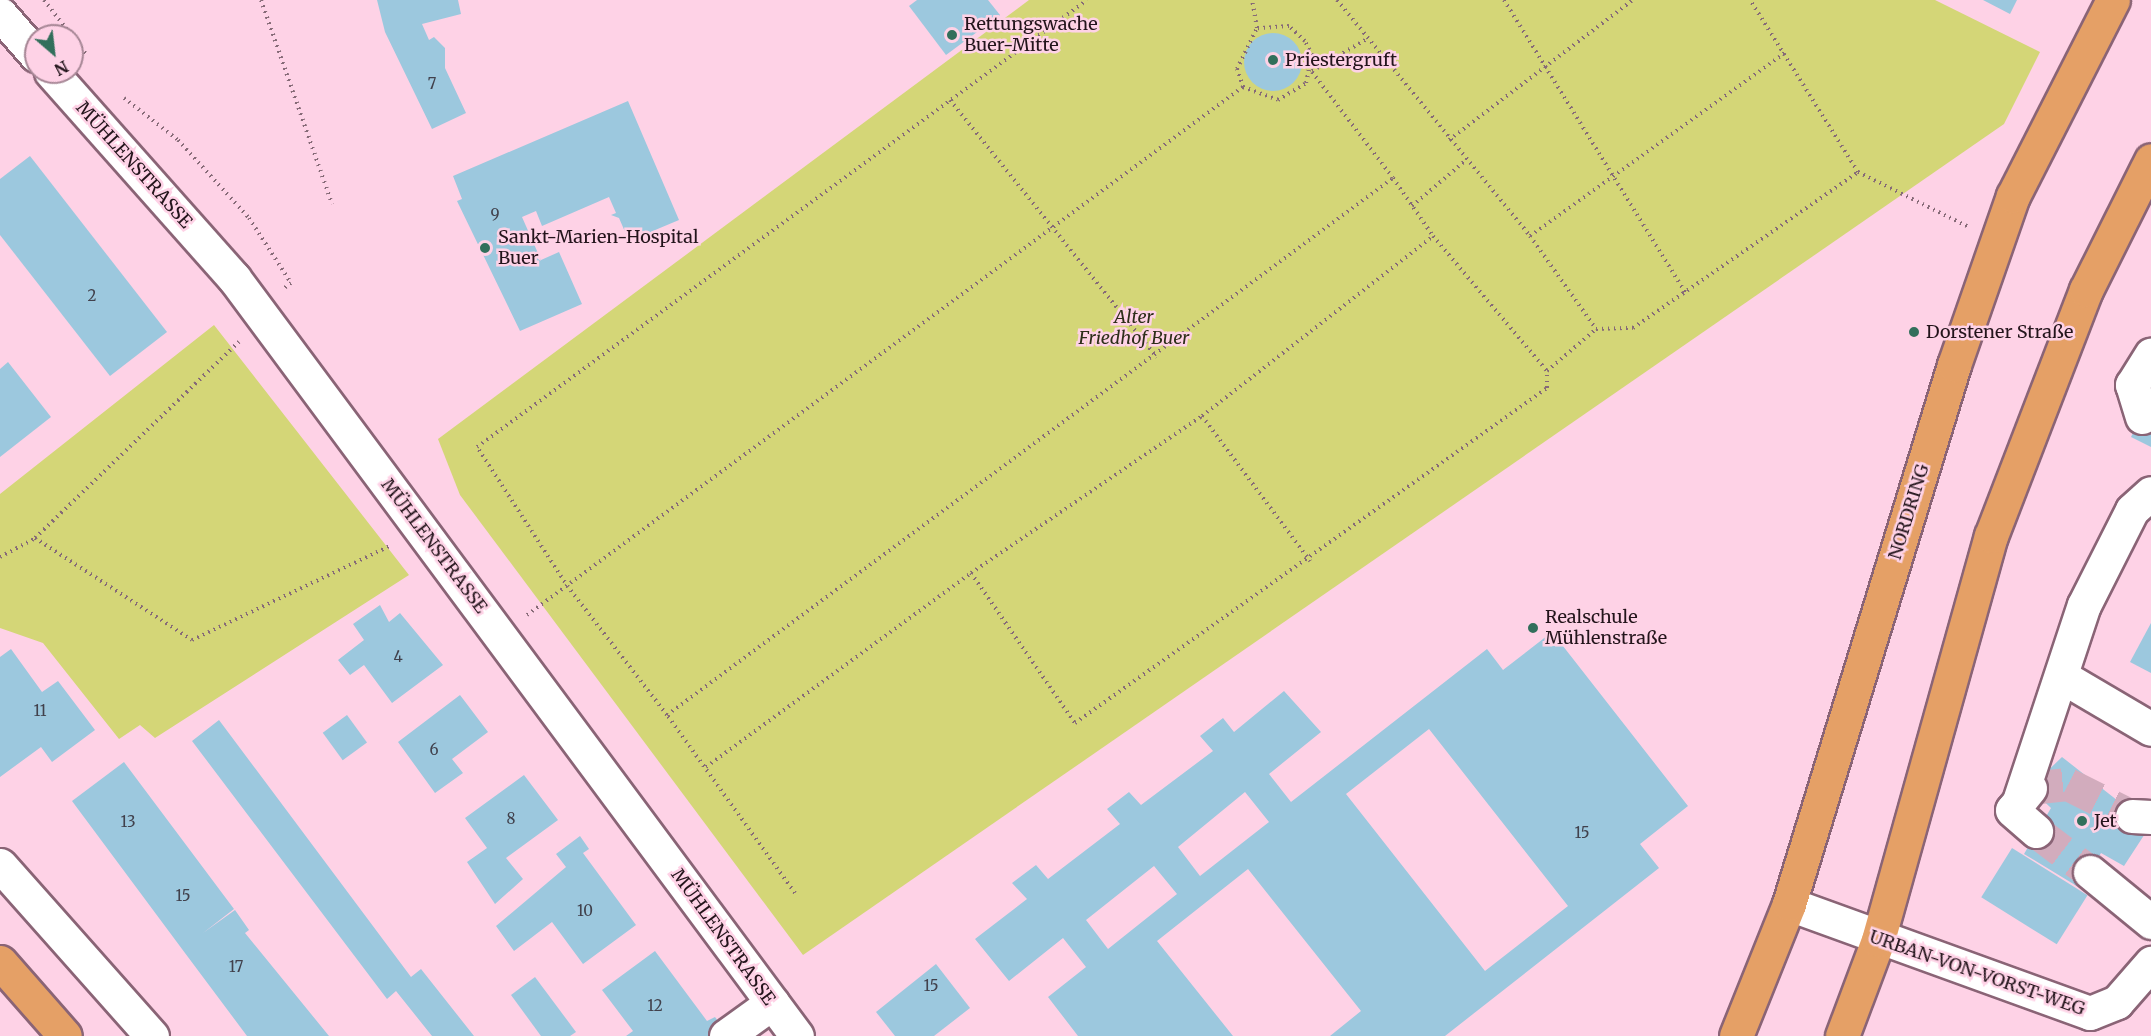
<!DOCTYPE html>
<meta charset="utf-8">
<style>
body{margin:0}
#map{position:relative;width:2151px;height:1036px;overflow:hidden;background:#fed2e6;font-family:Merriweather,serif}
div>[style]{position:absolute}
.green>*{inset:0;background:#d4d677}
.building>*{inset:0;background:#9cc8de;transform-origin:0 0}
.round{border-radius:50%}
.minor-tunnel>*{height:33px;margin-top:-16.5px;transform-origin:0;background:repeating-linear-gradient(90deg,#d2acbd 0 33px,transparent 0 49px)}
.path>*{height:4px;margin-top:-2px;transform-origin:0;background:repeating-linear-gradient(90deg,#866a77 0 1.5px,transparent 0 6px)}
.roads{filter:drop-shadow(2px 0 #8a6476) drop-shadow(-2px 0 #8a6476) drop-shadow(0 2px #8a6476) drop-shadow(0 -2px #8a6476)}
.minor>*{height:33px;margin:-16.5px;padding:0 16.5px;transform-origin:16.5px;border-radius:16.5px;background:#fff}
.major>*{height:33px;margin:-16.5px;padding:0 16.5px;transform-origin:16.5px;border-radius:16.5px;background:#e5a066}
.dots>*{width:16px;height:16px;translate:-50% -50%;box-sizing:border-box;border:3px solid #fed2e6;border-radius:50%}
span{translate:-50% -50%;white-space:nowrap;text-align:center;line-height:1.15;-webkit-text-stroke:5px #fed2e6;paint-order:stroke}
.number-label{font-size:15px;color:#41414c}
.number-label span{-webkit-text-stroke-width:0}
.poi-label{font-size:18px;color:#23141b}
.left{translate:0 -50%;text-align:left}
.street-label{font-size:18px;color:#23141b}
.park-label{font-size:18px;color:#2d2e19;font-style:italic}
.north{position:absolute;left:24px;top:24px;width:60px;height:60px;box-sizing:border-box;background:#fed2e6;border:2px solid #a68695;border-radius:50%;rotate:152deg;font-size:16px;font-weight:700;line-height:24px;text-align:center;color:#23141b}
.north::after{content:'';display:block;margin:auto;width:21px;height:27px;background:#326f5b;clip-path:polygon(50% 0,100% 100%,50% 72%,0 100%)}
</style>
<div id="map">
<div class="green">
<div style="clip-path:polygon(1029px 0,1935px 0,2040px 52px,2004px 124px,803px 955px,460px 495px,438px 439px)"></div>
<div style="clip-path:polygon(214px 325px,409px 575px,155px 738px,140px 725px,119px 739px,43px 643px,0 628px,0 494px)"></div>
</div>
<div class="building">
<div style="clip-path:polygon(377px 0,458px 0,461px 14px,422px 24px,429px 40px,434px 37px,445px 48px,445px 68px,466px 113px,432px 129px,385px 32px)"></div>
<div style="clip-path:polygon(917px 0,988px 0,1000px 15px,946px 55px,909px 6px)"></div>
<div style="clip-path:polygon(1983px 0,2017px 0,2010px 14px)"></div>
<div class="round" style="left:1244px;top:33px;width:58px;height:58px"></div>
<div style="clip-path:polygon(628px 101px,679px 220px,629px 241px,619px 218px,611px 215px,616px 213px,609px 197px,542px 226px,536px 211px,522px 217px,541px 260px,559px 252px,582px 304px,520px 331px,457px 201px,462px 199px,453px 176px)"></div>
<div style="clip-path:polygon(30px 156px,167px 332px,110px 376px,0 235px,0 179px)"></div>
<div style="clip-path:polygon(8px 362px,51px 417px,0 457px,0 369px)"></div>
<div style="clip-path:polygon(2151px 399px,2151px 447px,2131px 437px)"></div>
<div style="clip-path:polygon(380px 605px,389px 622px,400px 613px,443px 665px,392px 703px,364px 665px,350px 675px,338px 660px,364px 640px,353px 624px)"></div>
<div style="clip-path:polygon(2151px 623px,2151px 673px,2130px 662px)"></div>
<div style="clip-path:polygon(evenodd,1552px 632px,1688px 806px,1640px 844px,1659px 868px,1445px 1036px,1330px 1036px,1361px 1011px,1248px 869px,1157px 941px,1233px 1036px,1078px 1036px,1048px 997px,1086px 967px,1063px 938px,1009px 981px,975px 939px,1027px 899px,1012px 883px,1036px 865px,1048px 879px,1120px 824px,1107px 809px,1129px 792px,1141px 805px,1213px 751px,1200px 736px,1223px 718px,1234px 732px,1284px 691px,1321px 732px,1269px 774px,1291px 802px,1487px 649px,1503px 670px,1552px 632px,1429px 729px,1568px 906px,1485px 971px,1346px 794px,1429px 729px,1552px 632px,1245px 792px,1269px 822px,1200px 876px,1178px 847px,1245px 792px,1552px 632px,1154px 866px,1177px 894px,1108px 949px,1086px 920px,1154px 866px)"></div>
<div style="clip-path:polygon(11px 649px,42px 692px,58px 681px,95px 730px,52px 762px,41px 747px,0 777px,0 657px)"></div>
<div style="clip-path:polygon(460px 695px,488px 732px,452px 759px,463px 773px,435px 793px,398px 742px)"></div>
<div style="left:347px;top:715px;width:34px;height:30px;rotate:54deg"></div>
<div style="clip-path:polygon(219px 720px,411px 977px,421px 969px,474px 1036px,432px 1036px,396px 991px,387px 999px,192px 741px)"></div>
<div style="clip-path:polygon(2062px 757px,2150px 826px,2124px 866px,2101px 853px,2080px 888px,2024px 854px,2051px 808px,2030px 788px)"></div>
<div style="clip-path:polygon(124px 762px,234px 909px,203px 933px,235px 910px,249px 930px,245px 933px,329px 1036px,247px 1036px,182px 949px,72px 801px)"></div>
<div style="clip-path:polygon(524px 775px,558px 820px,506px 858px,523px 879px,495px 904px,467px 862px,487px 848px,465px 818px)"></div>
<div style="clip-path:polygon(580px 836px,589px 849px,583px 853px,636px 925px,583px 964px,552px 922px,514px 951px,496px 926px,566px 867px,556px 854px)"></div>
<div style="left:2012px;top:848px;width:89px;height:58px;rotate:32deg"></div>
<div style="clip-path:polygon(655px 951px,707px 1021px,715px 1017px,724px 1029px,714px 1036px,626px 1036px,633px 1031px,602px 990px)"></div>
<div style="clip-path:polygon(936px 964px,970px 1008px,934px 1036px,895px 1036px,876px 1012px)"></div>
<div style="clip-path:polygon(535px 977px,576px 1032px,570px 1036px,541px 1036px,511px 995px)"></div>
</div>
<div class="minor-tunnel">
<div style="left:2030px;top:788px;width:38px;rotate:-6deg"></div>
<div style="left:2068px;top:784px;width:72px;rotate:26.6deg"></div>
<div style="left:2036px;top:831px;width:68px;rotate:37.2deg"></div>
</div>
<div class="path">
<div style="left:44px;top:0;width:68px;rotate:52.1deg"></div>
<div style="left:261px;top:0;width:216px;rotate:70.8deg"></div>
<div style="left:1337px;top:0;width:305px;rotate:50.7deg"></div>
<div style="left:1530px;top:236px;width:114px;rotate:54.6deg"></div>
<div style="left:1504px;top:0;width:345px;rotate:58.2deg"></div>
<div style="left:1312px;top:71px;width:64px;rotate:-30.2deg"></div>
<div style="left:1312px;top:72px;width:133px;rotate:52.6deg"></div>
<div style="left:1243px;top:87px;width:19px;rotate:-108deg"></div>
<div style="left:1237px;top:69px;width:46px;rotate:-64deg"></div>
<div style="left:124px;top:98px;width:68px;rotate:37.9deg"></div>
<div style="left:178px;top:140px;width:105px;rotate:47.7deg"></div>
<div style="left:249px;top:218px;width:77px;rotate:57.1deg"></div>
<div style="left:291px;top:283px;width:9px;rotate:144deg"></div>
<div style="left:950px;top:100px;width:330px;rotate:51.2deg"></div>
<div style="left:1449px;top:140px;width:231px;rotate:-37.3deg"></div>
<div style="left:1858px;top:172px;width:122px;rotate:26.4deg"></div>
<div style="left:1412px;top:206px;width:71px;rotate:-40.4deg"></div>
<div style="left:1530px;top:236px;width:315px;rotate:-35.7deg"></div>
<div style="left:1202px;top:416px;width:181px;rotate:53.3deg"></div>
<div style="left:35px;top:538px;width:187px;rotate:33deg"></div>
<div style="left:192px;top:640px;width:219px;rotate:-25.4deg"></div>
<div style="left:0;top:557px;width:40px;rotate:-28deg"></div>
<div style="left:35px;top:538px;width:283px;rotate:-43.9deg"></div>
<div style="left:971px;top:573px;width:183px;rotate:55.3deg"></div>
<div style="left:1075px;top:723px;width:579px;rotate:-35.37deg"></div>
<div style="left:1547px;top:388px;width:17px;rotate:-90deg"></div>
<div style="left:1547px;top:371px;width:65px;rotate:-40.6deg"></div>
<div style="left:1596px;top:329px;width:37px;rotate:-2deg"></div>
<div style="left:1633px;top:328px;width:274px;rotate:-34.7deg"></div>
<div style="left:1858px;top:172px;width:203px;rotate:-122.1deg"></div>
<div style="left:527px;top:615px;width:890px;rotate:-36.41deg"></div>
<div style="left:1243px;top:87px;width:37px;rotate:20deg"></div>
<div style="left:1278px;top:100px;width:33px;rotate:-31deg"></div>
<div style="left:1306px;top:83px;width:29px;rotate:-78deg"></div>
<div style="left:1312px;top:55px;width:16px;rotate:-117deg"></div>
<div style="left:1305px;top:41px;width:22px;rotate:-137deg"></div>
<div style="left:1289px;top:26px;width:32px;rotate:176deg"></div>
<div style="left:1257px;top:28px;width:28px;rotate:-100deg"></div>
<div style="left:667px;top:715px;width:162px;rotate:-127.7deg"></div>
<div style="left:568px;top:587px;width:167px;rotate:-123deg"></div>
<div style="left:477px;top:447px;width:756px;rotate:-36.23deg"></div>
<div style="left:706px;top:767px;width:328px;rotate:-36.2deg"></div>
<div style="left:971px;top:573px;width:279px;rotate:-34.2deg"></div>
<div style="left:1202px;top:416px;width:293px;rotate:-37.9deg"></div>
<div style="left:795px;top:893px;width:219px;rotate:-125.7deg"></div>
<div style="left:667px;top:715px;width:903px;rotate:-36.49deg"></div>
<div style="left:1393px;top:178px;width:70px;rotate:55.4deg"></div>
<div style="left:1433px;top:236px;width:177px;rotate:49.8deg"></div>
</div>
<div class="roads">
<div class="minor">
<div style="left:0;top:14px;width:55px;rotate:48.7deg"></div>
<div style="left:51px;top:72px;width:276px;rotate:48.4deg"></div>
<div style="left:234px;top:278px;width:944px;rotate:53.4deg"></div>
<div style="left:2142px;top:417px;width:34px;rotate:-107deg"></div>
<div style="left:2132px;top:385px;width:36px;rotate:-58deg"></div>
<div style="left:2061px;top:676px;width:104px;rotate:30.5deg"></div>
<div style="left:2030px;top:788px;width:28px;rotate:129deg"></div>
<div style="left:2012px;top:810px;width:32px;rotate:41deg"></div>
<div style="left:2020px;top:798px;width:203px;rotate:-71.7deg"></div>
<div style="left:2084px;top:605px;width:106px;rotate:-63.2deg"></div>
<div style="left:2132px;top:510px;width:25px;rotate:-42deg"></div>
<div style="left:2132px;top:816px;width:19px;rotate:3deg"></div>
<div style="left:0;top:865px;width:229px;rotate:48.4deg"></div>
<div style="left:2090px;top:872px;width:79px;rotate:39.3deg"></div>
<div style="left:1789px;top:904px;width:320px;rotate:19.9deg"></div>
<div style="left:2090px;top:1013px;width:29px;rotate:-22deg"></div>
<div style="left:2117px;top:1002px;width:52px;rotate:-48.9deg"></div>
<div style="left:726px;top:1036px;width:57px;rotate:-35.7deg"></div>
</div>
<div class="major">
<div style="left:0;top:962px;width:98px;rotate:48.7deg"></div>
<div style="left:1736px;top:1036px;width:142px;rotate:-68.1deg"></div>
<div style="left:1789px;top:904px;width:564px;rotate:-72.98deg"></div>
<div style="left:1954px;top:365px;width:179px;rotate:-70.8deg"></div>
<div style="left:2013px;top:196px;width:220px;rotate:-63deg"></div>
<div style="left:1842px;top:1036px;width:103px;rotate:-69.4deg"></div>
<div style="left:1878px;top:940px;width:420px;rotate:-74.4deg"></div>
<div style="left:1991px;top:536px;width:264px;rotate:-68.9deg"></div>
<div style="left:2086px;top:290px;width:145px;rotate:-63.4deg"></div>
</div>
</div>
<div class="dots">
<div style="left:952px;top:35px;background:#326f5b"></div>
<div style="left:1273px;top:60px;background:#326f5b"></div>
<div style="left:485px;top:248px;background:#326f5b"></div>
<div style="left:1914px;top:332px;background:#326f5b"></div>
<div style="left:1533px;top:628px;background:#326f5b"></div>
<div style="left:2082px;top:821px;background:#326f5b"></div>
</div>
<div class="number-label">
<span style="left:432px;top:84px">7</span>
<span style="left:495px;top:215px">9</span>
<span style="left:92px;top:296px">2</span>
<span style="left:398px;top:657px">4</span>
<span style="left:40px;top:711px">11</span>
<span style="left:434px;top:750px">6</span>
<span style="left:511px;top:819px">8</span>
<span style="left:128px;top:822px">13</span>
<span style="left:1582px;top:833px">15</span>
<span style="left:183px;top:896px">15</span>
<span style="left:585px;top:911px">10</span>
<span style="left:236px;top:967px">17</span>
<span style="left:931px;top:986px">15</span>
<span style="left:655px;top:1006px">12</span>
</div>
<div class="poi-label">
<span class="left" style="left:964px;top:35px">Rettungswache<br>Buer-Mitte</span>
<span class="left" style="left:1285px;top:60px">Priestergruft</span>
<span class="left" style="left:498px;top:248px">Sankt-Marien-Hospital<br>Buer</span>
<span class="left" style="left:1926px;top:332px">Dorstener Straße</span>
<span class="left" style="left:1545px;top:628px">Realschule<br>Mühlenstraße</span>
<span class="left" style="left:2094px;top:821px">Jet</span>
</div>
<div class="street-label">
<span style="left:134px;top:165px;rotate:48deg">MÜHLENSTRASSE</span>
<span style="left:1909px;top:512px;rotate:-73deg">NORDRING</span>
<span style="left:434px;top:546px;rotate:53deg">MÜHLENSTRASSE</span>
<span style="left:723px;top:937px;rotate:54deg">MÜHLENSTRASSE</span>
<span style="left:1977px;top:973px;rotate:19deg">URBAN-VON-VORST-WEG</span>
</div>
<div class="park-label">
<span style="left:1134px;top:328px">Alter<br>Friedhof Buer</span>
</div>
<div class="north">N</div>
</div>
